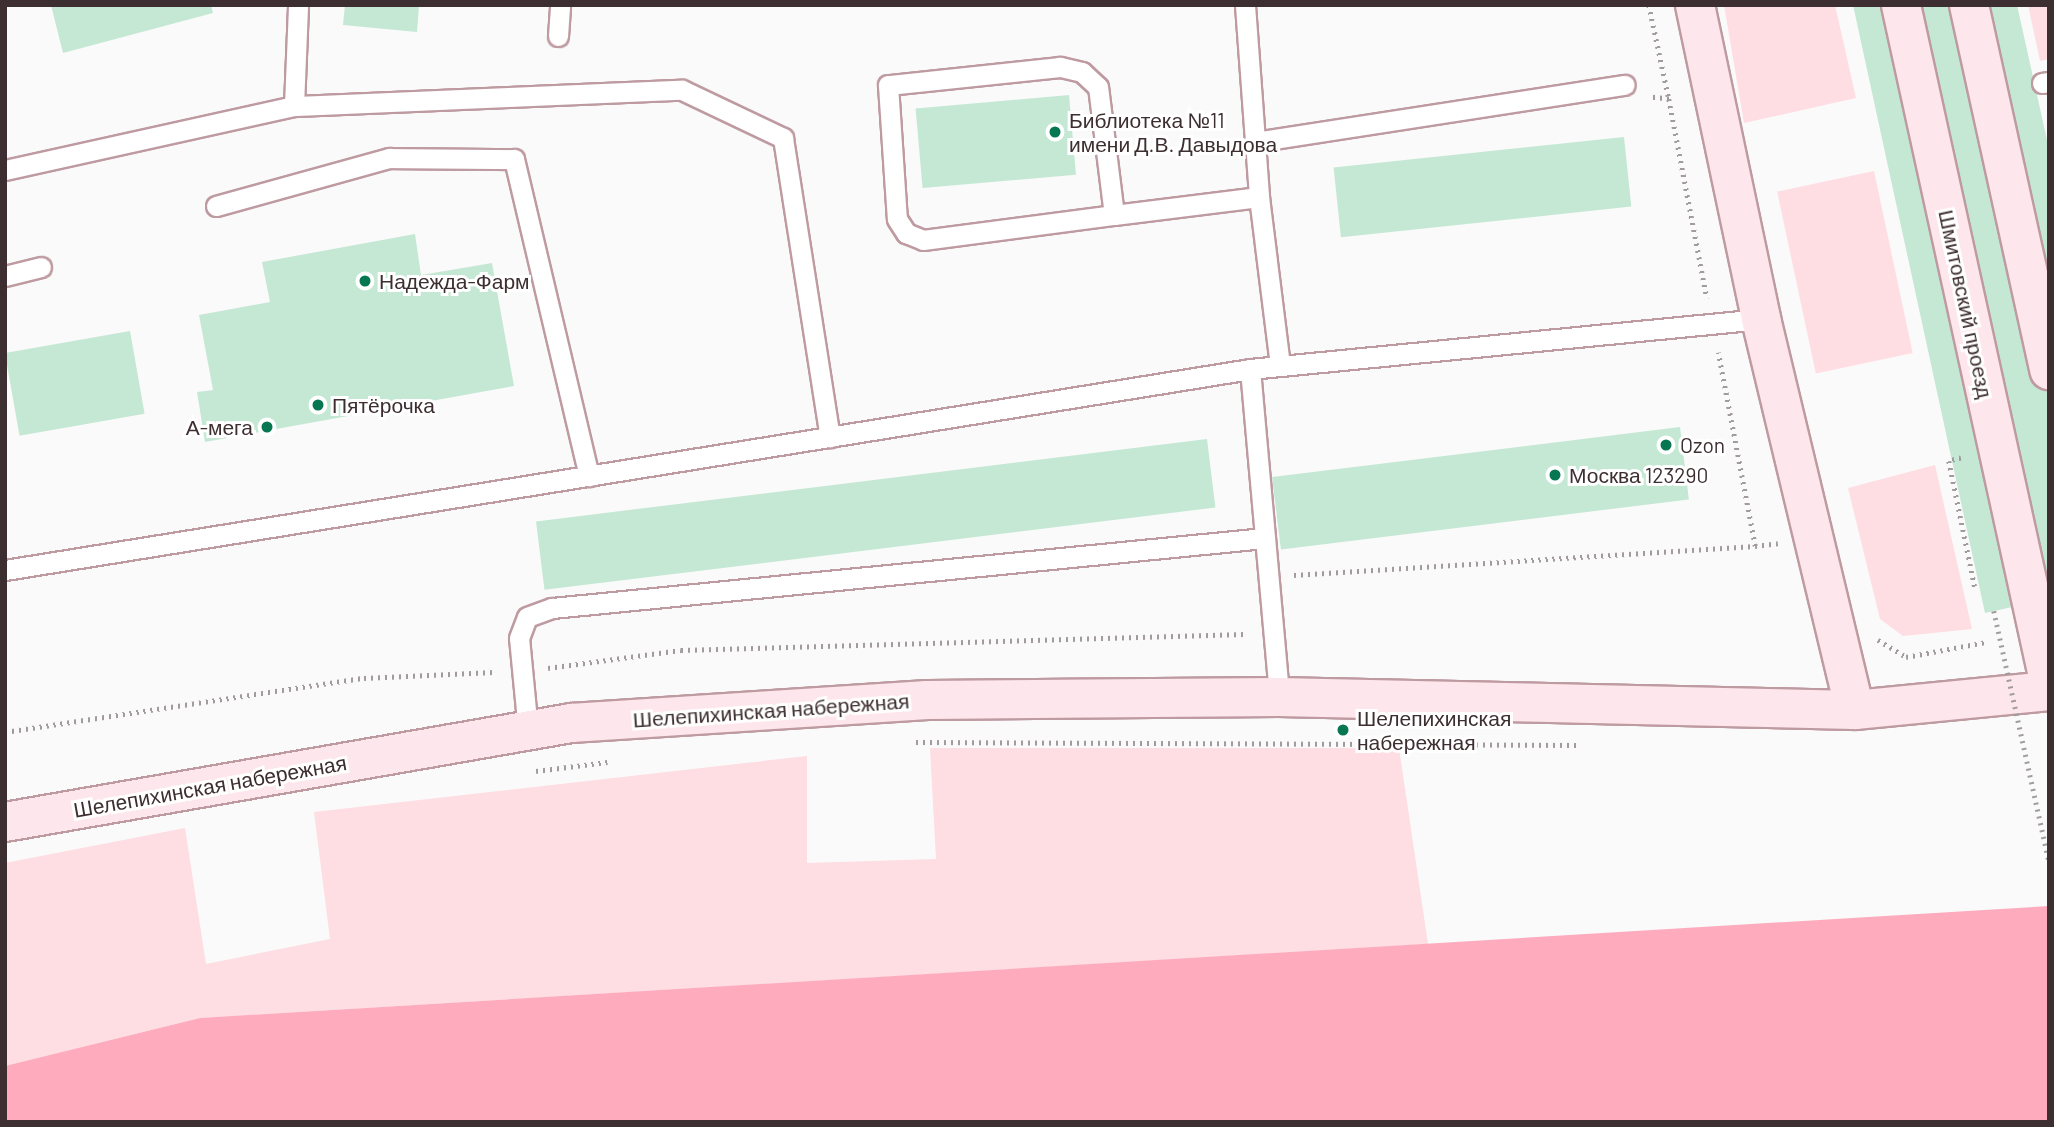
<!DOCTYPE html>
<meta charset="utf-8">
<style>
body{margin:0}
#map{position:relative;width:2054px;height:1127px;overflow:hidden;background:#fafafa;font-family:Barlow,sans-serif}
div>[style]{position:absolute}
.green>*{inset:0;background:#fedde3;transform-origin:0 0}
.water>*{inset:0;background:#fdabbd}
.building>*{inset:0;background:#c5e8d5;transform-origin:0 0}
.path>*{height:4.5px;margin-top:-2.25px;transform-origin:0;background:repeating-linear-gradient(90deg,#a29b9d 0 2px,transparent 0 7px)}
.roads{filter:drop-shadow(2px 0 #be9aa1) drop-shadow(-2px 0 #be9aa1) drop-shadow(0 2px #be9aa1) drop-shadow(0 -2px #be9aa1)}
.lane>*{height:19px;margin:-9.5px;padding:0 9.5px;transform-origin:9.5px;border-radius:9.5px;background:#fff}
.secondary>*{height:38px;margin:-19px;padding:0 19px;transform-origin:19px;border-radius:19px;background:#fee7ec}
.path-bridge>*{height:4.5px;margin-top:-2.25px;transform-origin:0;background:repeating-linear-gradient(90deg,#a29b9d 0 2px,transparent 0 7px)}
.dots>*{width:19px;height:19px;translate:-50% -50%;box-sizing:border-box;border:4px solid #fff;border-radius:50%}
span{translate:-50% -50%;white-space:nowrap;text-align:center;line-height:1.15;-webkit-text-stroke:6px #fff;paint-order:stroke}
.poi-label{font-size:21px;color:#3d2e31}
.left{translate:0 -50%;text-align:left}
.right{translate:-100% -50%;text-align:right}
.street-label{font-size:21px;color:#3d2e31}
.frame{position:absolute;inset:0;border:7px solid #3d2e31;pointer-events:none}
</style>
<div id="map">
<div class="green">
<div style="clip-path:polygon(1724px 5px,1835px 5px,1856px 98px,1744px 123px)"></div>
<div style="clip-path:polygon(2028px 5px,2049px 5px,2049px 59px,2040px 61px)"></div>
<div style="left:1874px;top:171px;width:186px;height:99px;rotate:78deg"></div>
<div style="clip-path:polygon(1935px 465px,1972px 629px,1903px 636px,1880px 619px,1848px 488px)"></div>
<div style="clip-path:polygon(930px 748px,1399px 748px,1428px 944px,200px 1018px,5px 1066px,5px 863px,185px 828px,206px 964px,330px 939px,314px 812px,807px 756px,807px 863px,936px 859px)"></div>
</div>
<div class="water">
<div style="clip-path:polygon(2049px 906px,2049px 1122px,5px 1122px,5px 1066px,200px 1018px)"></div>
</div>
<div class="building">
<div style="clip-path:polygon(51px 5px,211px 5px,213px 13px,63px 53px)"></div>
<div style="clip-path:polygon(345px 5px,419px 5px,417px 32px,343px 25px)"></div>
<div style="clip-path:polygon(1853px 5px,2017px 5px,2049px 149px,2049px 599px,1985px 613px)"></div>
<div style="left:1069px;top:95px;width:80px;height:154px;rotate:85deg"></div>
<div style="left:1624px;top:137px;width:70px;height:292px;rotate:84deg"></div>
<div style="clip-path:polygon(415px 234px,421px 275px,492px 263px,514px 386px,205px 442px,197px 392px,213px 390px,199px 315px,270px 302px,262px 262px)"></div>
<div style="left:130px;top:331px;width:84px;height:127px;rotate:80deg"></div>
<div style="left:1680px;top:427px;width:73px;height:411px;rotate:83deg"></div>
<div style="left:1207px;top:439px;width:69px;height:676px;rotate:83deg"></div>
</div>
<div class="path">
<div style="left:1649px;top:5px;width:96px;rotate:78deg"></div>
<div style="left:1669px;top:99px;width:19px;rotate:-174deg"></div>
<div style="left:1669px;top:99px;width:203px;rotate:79.2deg"></div>
<div style="left:1961px;top:458px;width:12px;rotate:166deg"></div>
<div style="left:1949px;top:461px;width:130px;rotate:78.4deg"></div>
<div style="left:1755px;top:546px;width:23px;rotate:-7deg"></div>
<div style="left:1294px;top:575px;width:462px;rotate:-3.6deg"></div>
<div style="left:1755px;top:546px;width:197px;rotate:-100.8deg"></div>
<div style="left:1878px;top:640px;width:33px;rotate:31deg"></div>
<div style="left:1906px;top:657px;width:81px;rotate:-10.6deg"></div>
<div style="left:548px;top:668px;width:134px;rotate:-7.7deg"></div>
<div style="left:681px;top:650px;width:564px;rotate:-1.62deg"></div>
<div style="left:5px;top:732px;width:363px;rotate:-8.6deg"></div>
<div style="left:364px;top:678px;width:130px;rotate:-2.6deg"></div>
<div style="left:916px;top:742px;width:663px;rotate:0.26deg"></div>
<div style="left:536px;top:771px;width:72px;rotate:-7.2deg"></div>
</div>
<div class="roads">
<div class="lane">
<div style="left:1245px;top:5px;width:193px;rotate:85.8deg"></div>
<div style="left:558px;top:36px;width:31px;rotate:-86deg"></div>
<div style="left:2042px;top:83px;width:7px;rotate:-8deg"></div>
<div style="left:294px;top:106px;width:388px;rotate:-2.4deg"></div>
<div style="left:682px;top:90px;width:112px;rotate:25.4deg"></div>
<div style="left:783px;top:138px;width:303px;rotate:81.1deg"></div>
<div style="left:1255px;top:142px;width:374px;rotate:-8.8deg"></div>
<div style="left:5px;top:170px;width:296px;rotate:-12.5deg"></div>
<div style="left:294px;top:106px;width:101px;rotate:-87.7deg"></div>
<div style="left:216px;top:206px;width:180px;rotate:-15.5deg"></div>
<div style="left:389px;top:158px;width:125px;rotate:0.5deg"></div>
<div style="left:514px;top:159px;width:326px;rotate:76.7deg"></div>
<div style="left:1114px;top:215px;width:129px;rotate:-97.1deg"></div>
<div style="left:1098px;top:87px;width:22px;rotate:-137deg"></div>
<div style="left:1082px;top:72px;width:23px;rotate:-167deg"></div>
<div style="left:1060px;top:67px;width:173px;rotate:174deg"></div>
<div style="left:888px;top:85px;width:134px;rotate:86.2deg"></div>
<div style="left:897px;top:219px;width:17px;rotate:57deg"></div>
<div style="left:906px;top:233px;width:18px;rotate:22deg"></div>
<div style="left:923px;top:240px;width:193px;rotate:-7.5deg"></div>
<div style="left:1114px;top:215px;width:146px;rotate:-7.1deg"></div>
<div style="left:1259px;top:197px;width:169px;rotate:82.9deg"></div>
<div style="left:5px;top:276px;width:37px;rotate:-14deg"></div>
<div style="left:1250px;top:369px;width:513px;rotate:-5.59deg"></div>
<div style="left:5px;top:570px;width:1261px;rotate:-9.17deg"></div>
<div style="left:1250px;top:369px;width:329px;rotate:84.9deg"></div>
<div style="left:528px;top:731px;width:93px;rotate:-95.5deg"></div>
<div style="left:519px;top:638px;width:22px;rotate:-69deg"></div>
<div style="left:527px;top:617px;width:27px;rotate:-20deg"></div>
<div style="left:552px;top:608px;width:716px;rotate:-5.61deg"></div>
</div>
<div class="secondary">
<div style="left:1695px;top:5px;width:321px;rotate:78.1deg"></div>
<div style="left:1761px;top:319px;width:402px;rotate:76.5deg"></div>
<div style="left:1901px;top:5px;width:692px;rotate:77.65deg"></div>
<div style="left:1969px;top:5px;width:374px;rotate:77.6deg"></div>
<div style="left:5px;top:822px;width:575px;rotate:-9.92deg"></div>
<div style="left:571px;top:723px;width:357px;rotate:-3.7deg"></div>
<div style="left:927px;top:700px;width:352px;rotate:-0.5deg"></div>
<div style="left:1279px;top:697px;width:576px;rotate:1.29deg"></div>
<div style="left:1855px;top:710px;width:195px;rotate:-5.6deg"></div>
</div>
</div>
<div class="path-bridge">
<div style="left:1994px;top:611px;width:256px;rotate:77.6deg"></div>
</div>
<div class="dots">
<div style="left:1055px;top:132px;background:#077751"></div>
<div style="left:365px;top:281px;background:#077751"></div>
<div style="left:318px;top:405px;background:#077751"></div>
<div style="left:267px;top:427px;background:#077751"></div>
<div style="left:1666px;top:445px;background:#077751"></div>
<div style="left:1555px;top:475px;background:#077751"></div>
<div style="left:1343px;top:730px;background:#077751"></div>
</div>
<div class="poi-label">
<span class="left" style="left:1069px;top:132px">Библиотека №11<br>имени Д.В. Давыдова</span>
<span class="left" style="left:379px;top:281px">Надежда-Фарм</span>
<span class="left" style="left:332px;top:405px">Пятёрочка</span>
<span class="right" style="left:253px;top:427px">А-мега</span>
<span class="left" style="left:1680px;top:445px">Ozon</span>
<span class="left" style="left:1569px;top:475px">Москва 123290</span>
<span class="left" style="left:1357px;top:730px">Шелепихинская<br>набережная</span>
</div>
<div class="street-label">
<span style="left:1966px;top:304px;rotate:78deg">Шмитовский проезд</span>
<span style="left:771px;top:710px;rotate:-4deg">Шелепихинская набережная</span>
<span style="left:210px;top:786px;rotate:-10deg">Шелепихинская набережная</span>
</div>
<div class="frame"></div>
</div>
